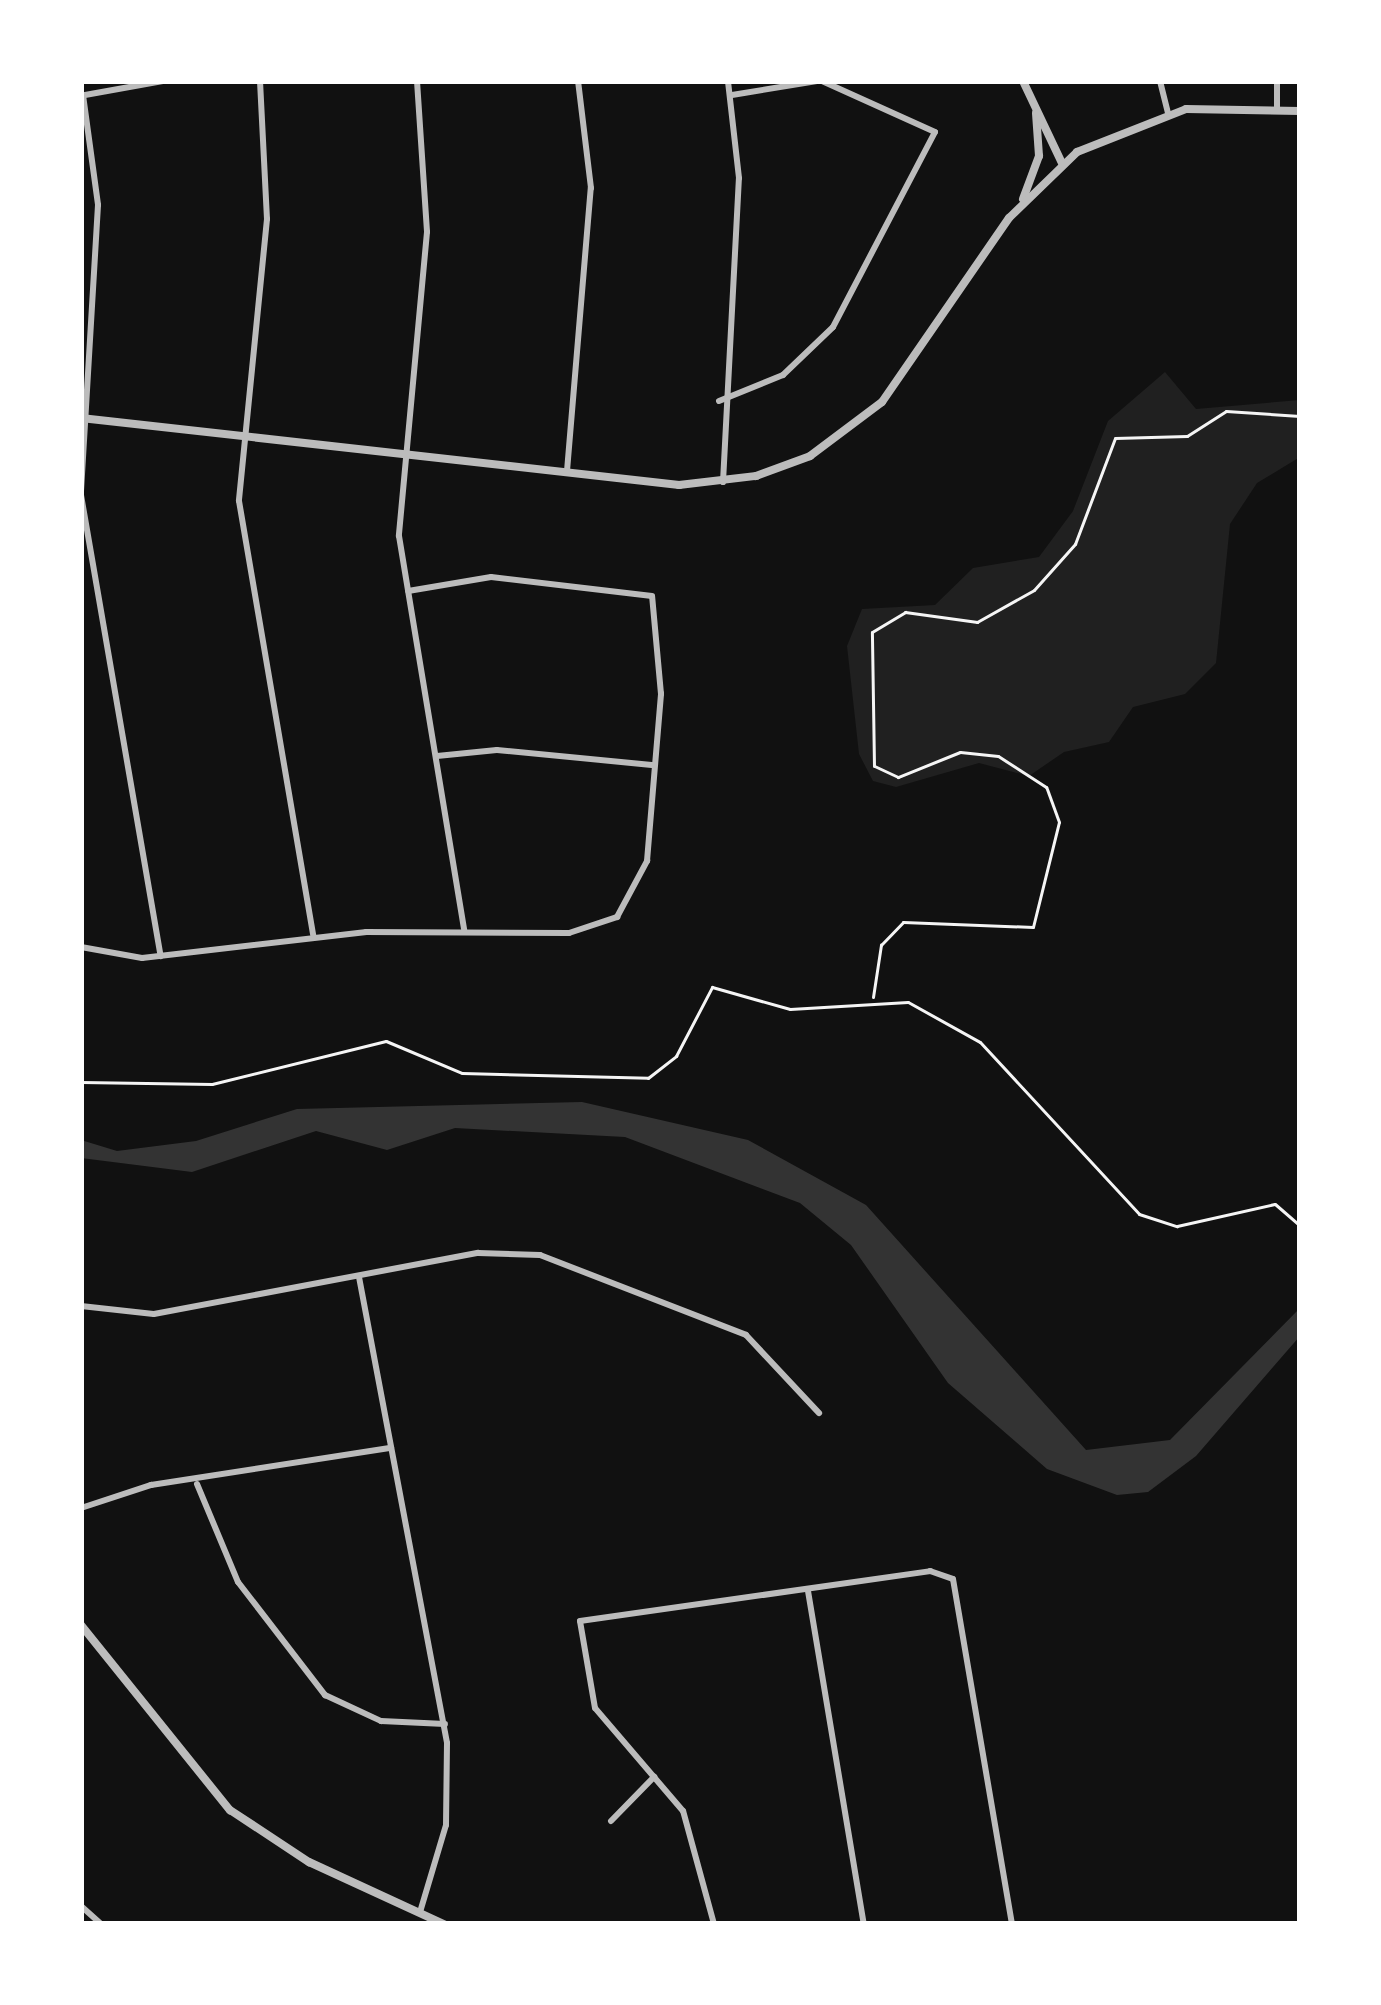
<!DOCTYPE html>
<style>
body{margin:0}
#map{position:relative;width:1381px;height:2005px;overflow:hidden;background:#111;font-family:Lato,sans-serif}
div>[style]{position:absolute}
.green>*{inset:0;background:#202020}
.water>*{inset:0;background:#333}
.path>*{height:3px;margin:-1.5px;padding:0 1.5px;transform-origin:1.5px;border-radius:1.5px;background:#f5f5f5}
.minor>*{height:6px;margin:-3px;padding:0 3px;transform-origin:3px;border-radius:3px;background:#bcbcbc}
.tertiary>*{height:8px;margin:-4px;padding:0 4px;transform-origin:4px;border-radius:4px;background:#bcbcbc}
span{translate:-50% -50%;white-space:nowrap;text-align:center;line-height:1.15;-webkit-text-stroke:9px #fff;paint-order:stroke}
.frame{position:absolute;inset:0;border:84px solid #fff;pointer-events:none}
</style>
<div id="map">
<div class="green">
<div style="clip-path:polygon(1165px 372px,1196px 409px,1300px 400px,1300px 457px,1257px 483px,1230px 524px,1216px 663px,1185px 694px,1133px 707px,1109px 742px,1064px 752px,1029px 776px,979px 763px,896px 787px,873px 781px,859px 754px,847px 646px,862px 609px,935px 605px,973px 568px,1039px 557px,1073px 511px,1108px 421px)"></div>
</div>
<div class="water">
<div style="clip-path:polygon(582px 1102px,748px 1140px,866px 1205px,1086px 1450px,1170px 1440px,1300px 1308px,1300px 1336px,1196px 1456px,1148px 1492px,1117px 1495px,1047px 1469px,948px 1383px,851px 1245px,800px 1203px,625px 1137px,455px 1128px,387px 1150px,316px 1131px,192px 1172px,81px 1158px,81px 1140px,117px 1151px,196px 1141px,297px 1109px)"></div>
</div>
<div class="path">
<div style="left:873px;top:997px;width:53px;rotate:-81.3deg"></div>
<div style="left:881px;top:945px;width:32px;rotate:-46deg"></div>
<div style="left:903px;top:922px;width:130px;rotate:2.2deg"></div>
<div style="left:1033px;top:927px;width:108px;rotate:-76.1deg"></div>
<div style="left:1059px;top:822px;width:37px;rotate:-110deg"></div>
<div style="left:1046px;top:787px;width:57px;rotate:-147.1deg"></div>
<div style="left:998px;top:756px;width:38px;rotate:-174deg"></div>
<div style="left:960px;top:752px;width:67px;rotate:158deg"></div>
<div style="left:898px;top:777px;width:26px;rotate:-155deg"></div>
<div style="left:874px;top:766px;width:134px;rotate:-90.9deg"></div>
<div style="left:872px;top:632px;width:39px;rotate:-31deg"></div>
<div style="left:905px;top:612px;width:73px;rotate:7.9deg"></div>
<div style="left:977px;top:622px;width:65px;rotate:-29.3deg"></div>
<div style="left:1034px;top:590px;width:62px;rotate:-48.3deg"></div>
<div style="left:1075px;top:544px;width:113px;rotate:-69.3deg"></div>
<div style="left:1115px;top:438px;width:72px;rotate:-1.6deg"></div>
<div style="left:1187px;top:436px;width:46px;rotate:-32.7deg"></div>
<div style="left:1226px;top:411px;width:74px;rotate:3.9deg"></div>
<div style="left:81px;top:1082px;width:131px;rotate:0.9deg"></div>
<div style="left:212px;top:1084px;width:179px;rotate:-13.9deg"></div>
<div style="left:386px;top:1041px;width:82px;rotate:22.8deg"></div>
<div style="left:462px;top:1073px;width:186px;rotate:1.5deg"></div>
<div style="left:648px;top:1078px;width:36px;rotate:-38deg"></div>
<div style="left:676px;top:1056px;width:78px;rotate:-62.4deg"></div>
<div style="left:712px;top:987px;width:81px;rotate:15.8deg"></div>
<div style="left:790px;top:1009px;width:118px;rotate:-3.4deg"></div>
<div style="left:908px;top:1002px;width:82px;rotate:29.1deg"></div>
<div style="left:980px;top:1042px;width:234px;rotate:47.2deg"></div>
<div style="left:1139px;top:1214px;width:40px;rotate:18deg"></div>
<div style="left:1177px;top:1226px;width:100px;rotate:-12.7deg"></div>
<div style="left:1275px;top:1204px;width:33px;rotate:41deg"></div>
</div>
<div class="minor">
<div style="left:260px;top:81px;width:138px;rotate:87.1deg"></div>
<div style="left:267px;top:219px;width:283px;rotate:95.7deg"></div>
<div style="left:239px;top:501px;width:440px;rotate:80.3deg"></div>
<div style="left:417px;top:81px;width:151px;rotate:86.2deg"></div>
<div style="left:427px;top:232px;width:305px;rotate:95.3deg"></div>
<div style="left:399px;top:536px;width:399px;rotate:80.6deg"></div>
<div style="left:1160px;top:81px;width:33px;rotate:76deg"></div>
<div style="left:1277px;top:81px;width:29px;rotate:90deg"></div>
<div style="left:83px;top:95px;width:111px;rotate:82.2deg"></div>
<div style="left:98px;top:205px;width:290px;rotate:93.4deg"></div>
<div style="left:81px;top:495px;width:468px;rotate:80.2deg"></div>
<div style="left:85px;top:95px;width:79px;rotate:-10.2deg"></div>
<div style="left:732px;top:95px;width:86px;rotate:-9.4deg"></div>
<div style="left:719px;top:401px;width:69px;rotate:-22.1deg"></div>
<div style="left:783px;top:375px;width:69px;rotate:-43.8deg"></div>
<div style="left:833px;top:327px;width:220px;rotate:-62.4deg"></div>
<div style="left:935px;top:132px;width:124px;rotate:-155.7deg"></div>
<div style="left:567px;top:471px;width:284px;rotate:-85.2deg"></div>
<div style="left:591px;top:188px;width:108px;rotate:-96.9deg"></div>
<div style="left:723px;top:482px;width:304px;rotate:-87deg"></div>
<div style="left:739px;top:178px;width:98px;rotate:-96.5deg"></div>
<div style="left:437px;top:756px;width:60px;rotate:-5.7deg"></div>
<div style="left:497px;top:750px;width:158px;rotate:5.5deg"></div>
<div style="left:81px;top:947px;width:62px;rotate:10.2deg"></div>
<div style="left:142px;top:958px;width:226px;rotate:-6.6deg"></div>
<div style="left:366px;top:932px;width:203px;rotate:0.3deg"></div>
<div style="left:569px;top:933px;width:51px;rotate:-18.4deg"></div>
<div style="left:617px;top:917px;width:64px;rotate:-61.8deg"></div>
<div style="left:647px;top:861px;width:168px;rotate:-85.2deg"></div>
<div style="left:661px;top:694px;width:98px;rotate:-95.2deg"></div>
<div style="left:652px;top:596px;width:162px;rotate:-173.3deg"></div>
<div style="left:491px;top:577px;width:84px;rotate:170.4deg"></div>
<div style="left:359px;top:1277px;width:474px;rotate:79.3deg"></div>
<div style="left:447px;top:1743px;width:82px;rotate:90.7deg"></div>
<div style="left:446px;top:1825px;width:91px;rotate:106.6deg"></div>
<div style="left:81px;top:1306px;width:73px;rotate:6.3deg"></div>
<div style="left:154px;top:1314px;width:330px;rotate:-10.7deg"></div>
<div style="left:478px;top:1253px;width:62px;rotate:1.8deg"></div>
<div style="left:540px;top:1255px;width:221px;rotate:21.2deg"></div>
<div style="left:746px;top:1335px;width:107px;rotate:46.9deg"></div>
<div style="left:197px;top:1484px;width:106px;rotate:67.3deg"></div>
<div style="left:238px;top:1582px;width:143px;rotate:52.4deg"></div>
<div style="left:325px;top:1695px;width:62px;rotate:24.9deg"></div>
<div style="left:381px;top:1721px;width:64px;rotate:2.7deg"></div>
<div style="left:81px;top:1508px;width:74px;rotate:-18.2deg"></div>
<div style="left:151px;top:1485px;width:243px;rotate:-8.8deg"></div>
<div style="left:808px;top:1591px;width:338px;rotate:80.5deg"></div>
<div style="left:611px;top:1821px;width:62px;rotate:-45.7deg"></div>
<div style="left:81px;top:1906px;width:27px;rotate:42deg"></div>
<div style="left:714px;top:1924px;width:117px;rotate:-105.3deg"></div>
<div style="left:683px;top:1811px;width:135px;rotate:-130.5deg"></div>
<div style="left:595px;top:1708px;width:88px;rotate:-99.8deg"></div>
<div style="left:580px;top:1621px;width:354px;rotate:-8.1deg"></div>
<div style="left:930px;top:1571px;width:24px;rotate:19deg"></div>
<div style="left:953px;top:1579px;width:350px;rotate:80.3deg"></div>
</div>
<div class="tertiary">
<div style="left:1023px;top:81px;width:91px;rotate:64.6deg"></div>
<div style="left:1023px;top:199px;width:46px;rotate:-69.6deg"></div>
<div style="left:1039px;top:156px;width:43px;rotate:-94deg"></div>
<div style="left:81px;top:418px;width:602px;rotate:6.39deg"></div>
<div style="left:679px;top:485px;width:78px;rotate:-6.7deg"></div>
<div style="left:756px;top:476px;width:58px;rotate:-20.3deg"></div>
<div style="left:810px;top:456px;width:90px;rotate:-36.9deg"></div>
<div style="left:882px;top:402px;width:224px;rotate:-55.4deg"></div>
<div style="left:1009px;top:218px;width:95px;rotate:-44.1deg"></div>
<div style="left:1077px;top:152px;width:117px;rotate:-21.5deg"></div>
<div style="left:1186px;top:109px;width:114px;rotate:1deg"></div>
<div style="left:81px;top:1625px;width:238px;rotate:51.2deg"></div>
<div style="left:230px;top:1810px;width:95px;rotate:33.4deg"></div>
<div style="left:309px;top:1862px;width:149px;rotate:24.7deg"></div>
</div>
<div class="frame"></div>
</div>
